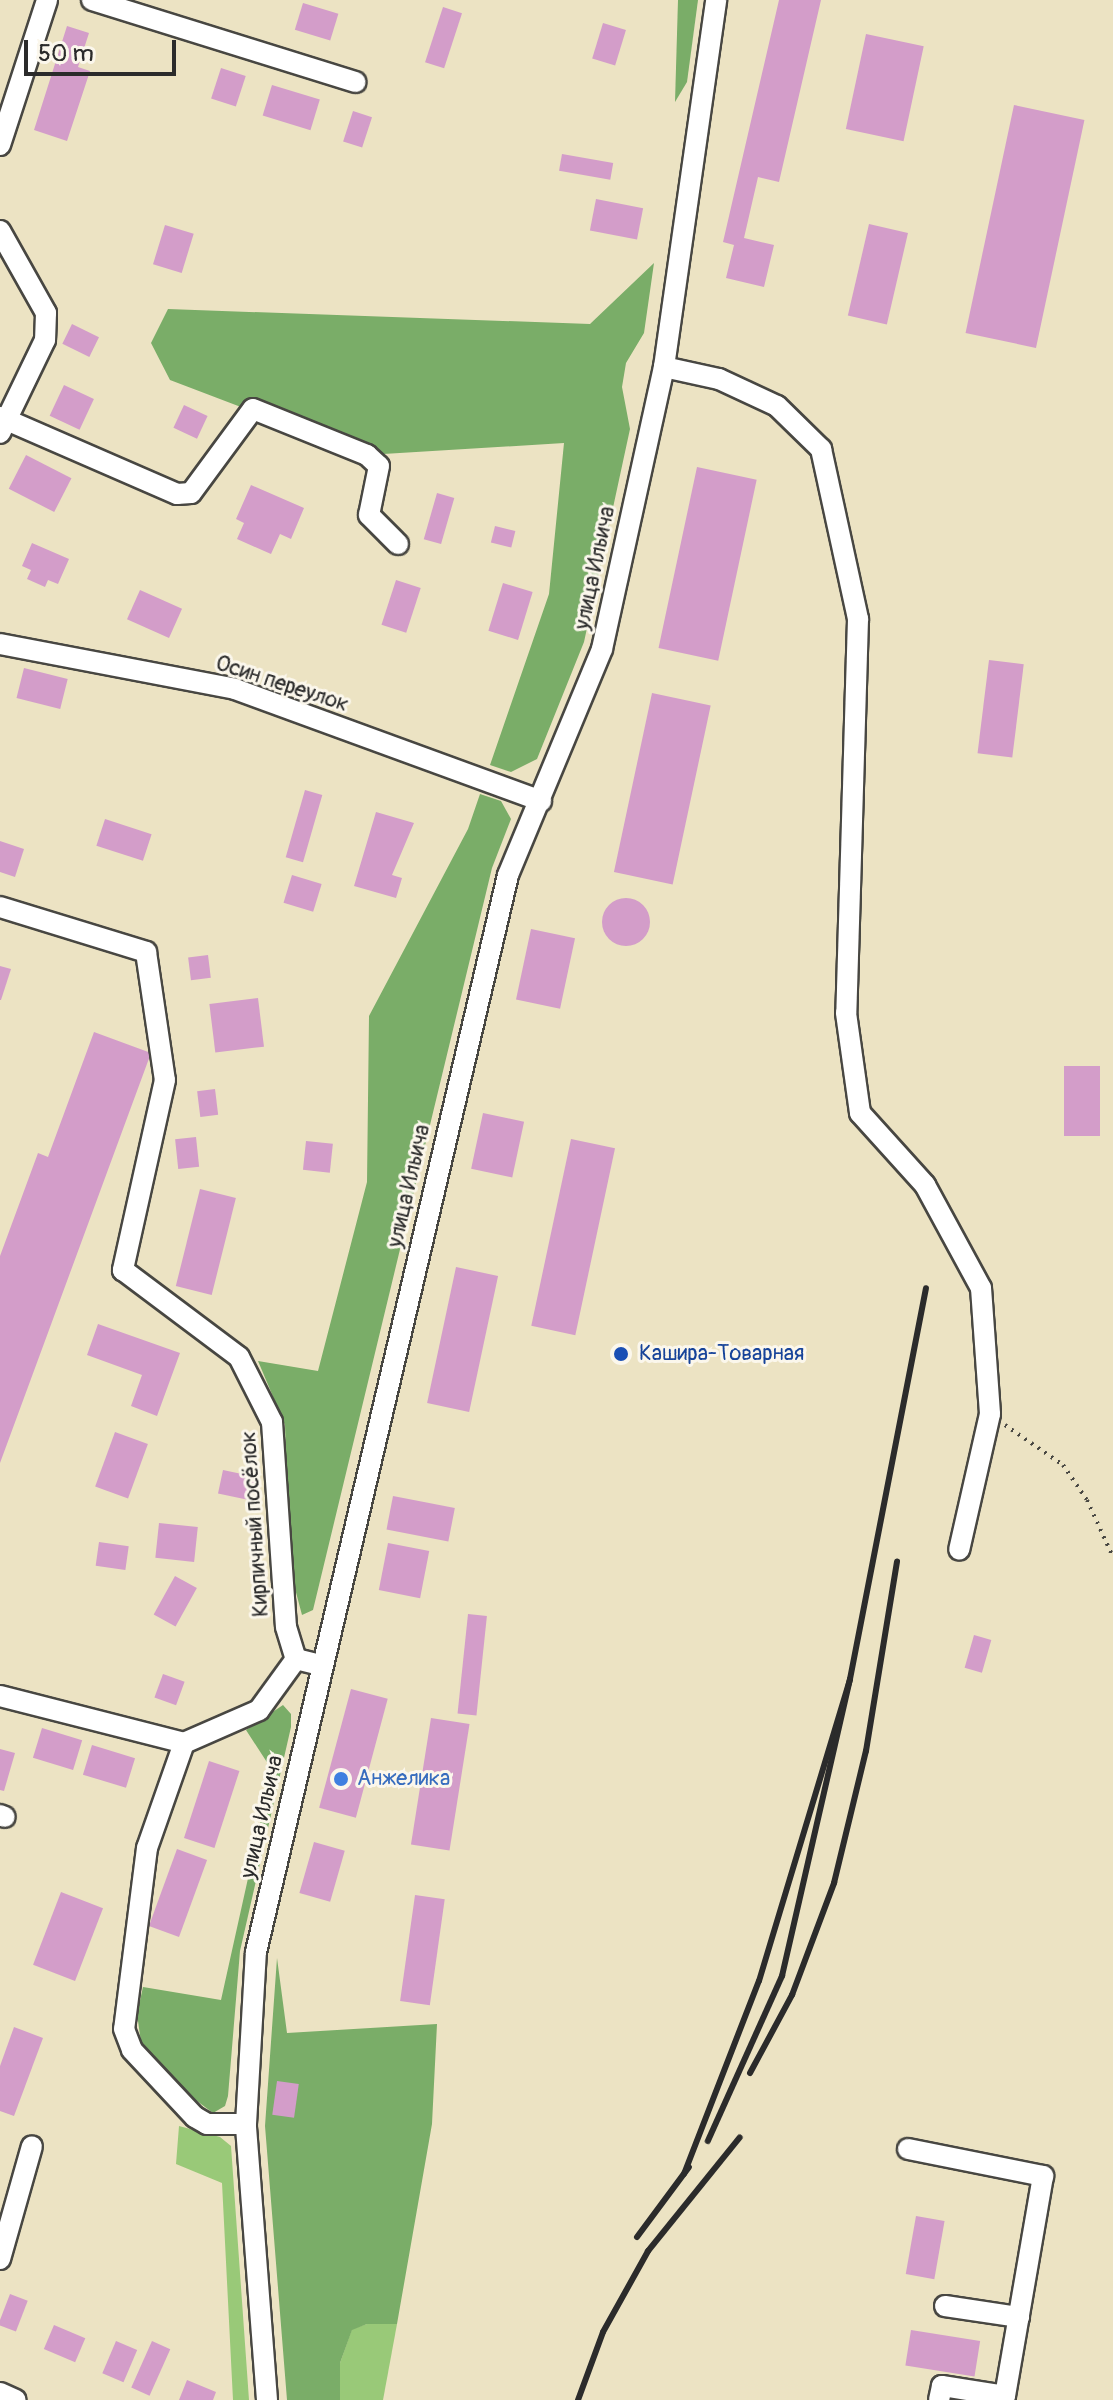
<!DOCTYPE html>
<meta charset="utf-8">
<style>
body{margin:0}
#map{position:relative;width:1113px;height:2400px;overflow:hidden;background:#ece3c3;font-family:Pangolin,sans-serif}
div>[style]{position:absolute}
.green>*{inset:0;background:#99c978}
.forest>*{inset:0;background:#7aad68}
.building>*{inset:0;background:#d39dc9;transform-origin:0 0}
.round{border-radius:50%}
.path>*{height:4px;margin-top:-2px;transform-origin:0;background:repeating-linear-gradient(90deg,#484742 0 2px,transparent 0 8px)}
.roads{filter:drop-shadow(2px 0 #484742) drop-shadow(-2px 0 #484742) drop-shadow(0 2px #484742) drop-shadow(0 -2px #484742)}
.minor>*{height:20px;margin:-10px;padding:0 10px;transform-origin:10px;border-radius:10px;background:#fff}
.rail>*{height:6px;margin:-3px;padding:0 3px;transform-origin:3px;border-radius:3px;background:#2b2b2b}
.dots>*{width:22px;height:22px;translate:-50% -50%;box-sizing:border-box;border:4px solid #fbf7ec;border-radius:50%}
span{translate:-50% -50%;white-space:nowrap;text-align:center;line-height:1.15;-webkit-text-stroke:6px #fbf7ec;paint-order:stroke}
.street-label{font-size:22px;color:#2b2b2b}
.transit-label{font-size:22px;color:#164399}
.left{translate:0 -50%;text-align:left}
.shop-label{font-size:22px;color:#366cbe}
.scale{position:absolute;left:24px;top:40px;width:152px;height:36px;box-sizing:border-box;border:4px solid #2b2b2b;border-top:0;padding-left:10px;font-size:24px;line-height:28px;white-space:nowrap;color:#2b2b2b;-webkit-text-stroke:6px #fbf7ec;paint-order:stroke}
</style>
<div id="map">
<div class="green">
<div style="clip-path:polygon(179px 2126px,220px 2137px,231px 2146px,249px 2400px,233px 2400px,222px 2183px,176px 2164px)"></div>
<div style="clip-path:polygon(367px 2324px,397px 2324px,383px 2400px,340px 2400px,340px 2363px,352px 2329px)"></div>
</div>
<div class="forest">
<div style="clip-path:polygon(678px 0,698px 0,687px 82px,675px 102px)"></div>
<div style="clip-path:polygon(654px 263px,644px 333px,626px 363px,622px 387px,630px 429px,584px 642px,537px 759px,511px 772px,490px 765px,549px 594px,564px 443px,367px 455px,170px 380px,151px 343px,168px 309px,590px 324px)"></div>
<div style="clip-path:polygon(480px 794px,501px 801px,511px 819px,492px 868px,313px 1610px,302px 1615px,289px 1566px,285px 1425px,258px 1361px,318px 1371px,367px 1182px,369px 1016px,468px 829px)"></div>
<div style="clip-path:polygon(283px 1705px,291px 1714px,291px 1727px,240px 1951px,228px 2096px,225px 2106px,213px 2113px,181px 2089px,141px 2042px,137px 2014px,143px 1987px,221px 2000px,272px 1770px,246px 1730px)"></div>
<div style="clip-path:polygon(277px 1958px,287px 2033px,437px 2024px,432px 2124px,397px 2324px,367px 2324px,352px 2330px,340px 2363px,340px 2400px,287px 2400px,265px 2126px)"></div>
</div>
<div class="building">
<div style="clip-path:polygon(779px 0,821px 0,779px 182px,758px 177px,744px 238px,774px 245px,764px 287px,726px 278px,734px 245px,723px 242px)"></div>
<div style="left:303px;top:3px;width:37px;height:28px;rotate:17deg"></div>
<div style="left:443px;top:7px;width:20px;height:58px;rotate:18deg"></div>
<div style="left:603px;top:23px;width:24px;height:37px;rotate:17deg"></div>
<div style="clip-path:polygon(67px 26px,89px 33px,78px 67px,90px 71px,67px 141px,34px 130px)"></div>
<div style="left:866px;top:34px;width:59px;height:97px;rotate:12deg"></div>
<div style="left:221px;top:68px;width:26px;height:32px;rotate:18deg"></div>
<div style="left:272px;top:85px;width:50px;height:32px;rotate:17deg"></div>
<div style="left:1014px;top:105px;width:72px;height:233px;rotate:12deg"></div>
<div style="left:353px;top:111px;width:20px;height:32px;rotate:18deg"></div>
<div style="left:562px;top:154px;width:52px;height:17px;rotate:10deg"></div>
<div style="left:596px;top:199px;width:48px;height:32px;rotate:11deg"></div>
<div style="left:869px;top:224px;width:40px;height:94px;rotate:13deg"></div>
<div style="left:165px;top:225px;width:30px;height:41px;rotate:17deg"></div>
<div style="left:72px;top:324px;width:30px;height:22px;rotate:26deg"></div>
<div style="left:64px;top:385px;width:33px;height:34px;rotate:25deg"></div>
<div style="left:184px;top:405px;width:26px;height:25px;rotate:25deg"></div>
<div style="left:26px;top:455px;width:51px;height:38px;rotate:27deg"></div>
<div style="left:697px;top:467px;width:61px;height:185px;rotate:12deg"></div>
<div style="clip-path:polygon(251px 485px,304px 508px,291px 539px,280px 534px,271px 554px,237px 539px,244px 523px,236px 519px)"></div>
<div style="left:437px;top:493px;width:18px;height:48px;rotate:16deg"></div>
<div style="left:495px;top:526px;width:21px;height:17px;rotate:14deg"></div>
<div style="clip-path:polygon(32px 543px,69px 559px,58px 584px,48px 580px,45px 587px,27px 579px,31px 570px,22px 566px)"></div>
<div style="left:396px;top:580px;width:26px;height:47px;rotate:18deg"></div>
<div style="left:503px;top:583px;width:31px;height:50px;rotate:17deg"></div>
<div style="left:140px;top:590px;width:46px;height:32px;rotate:24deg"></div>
<div style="left:989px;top:660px;width:35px;height:94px;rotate:7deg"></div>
<div style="left:24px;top:668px;width:45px;height:31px;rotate:14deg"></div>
<div style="left:652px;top:693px;width:60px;height:183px;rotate:12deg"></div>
<div style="left:305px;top:790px;width:18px;height:70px;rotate:16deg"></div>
<div style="clip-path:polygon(376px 812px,414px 823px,392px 875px,402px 878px,396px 898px,354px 886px)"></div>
<div style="left:105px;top:819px;width:49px;height:28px;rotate:18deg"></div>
<div style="clip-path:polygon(0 841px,24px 849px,15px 877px,0 872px)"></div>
<div style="left:292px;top:875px;width:31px;height:29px;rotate:17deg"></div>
<div class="round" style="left:602px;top:898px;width:48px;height:48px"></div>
<div style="left:531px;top:929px;width:45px;height:72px;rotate:12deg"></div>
<div style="left:208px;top:955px;width:23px;height:20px;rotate:83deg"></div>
<div style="clip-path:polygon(0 966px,11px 969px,1px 1000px,0 1000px)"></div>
<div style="left:258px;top:998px;width:49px;height:49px;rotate:83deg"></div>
<div style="clip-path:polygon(94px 1032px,151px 1053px,0 1463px,0 1256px,38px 1153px,48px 1157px)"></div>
<div style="left:1064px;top:1066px;width:36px;height:70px"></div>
<div style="left:215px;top:1089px;width:26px;height:18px;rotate:83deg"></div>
<div style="left:483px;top:1113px;width:42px;height:57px;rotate:12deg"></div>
<div style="left:196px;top:1137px;width:30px;height:21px;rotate:84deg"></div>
<div style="left:571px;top:1139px;width:45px;height:191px;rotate:12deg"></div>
<div style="left:306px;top:1141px;width:27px;height:29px;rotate:6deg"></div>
<div style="left:200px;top:1189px;width:37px;height:100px;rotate:14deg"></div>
<div style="left:456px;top:1267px;width:43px;height:139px;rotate:12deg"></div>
<div style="clip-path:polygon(98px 1324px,180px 1353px,157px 1416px,131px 1406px,142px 1375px,87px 1355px)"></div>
<div style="left:115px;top:1432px;width:35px;height:58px;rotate:20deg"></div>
<div style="left:223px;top:1470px;width:34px;height:24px;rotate:12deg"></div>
<div style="left:393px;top:1496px;width:63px;height:34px;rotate:11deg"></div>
<div style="left:159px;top:1523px;width:39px;height:35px;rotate:6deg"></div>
<div style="left:99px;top:1542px;width:30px;height:24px;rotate:8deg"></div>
<div style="left:388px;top:1543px;width:42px;height:48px;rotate:11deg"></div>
<div style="left:175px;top:1576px;width:25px;height:44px;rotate:29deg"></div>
<div style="left:468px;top:1614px;width:19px;height:100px;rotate:6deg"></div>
<div style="left:974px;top:1635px;width:18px;height:34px;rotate:16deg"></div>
<div style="left:163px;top:1674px;width:23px;height:25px;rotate:20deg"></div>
<div style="left:351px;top:1689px;width:38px;height:123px;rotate:15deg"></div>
<div style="left:431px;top:1718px;width:39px;height:128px;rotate:9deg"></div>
<div style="left:42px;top:1728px;width:42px;height:31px;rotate:17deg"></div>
<div style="left:92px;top:1745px;width:45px;height:31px;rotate:17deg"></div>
<div style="clip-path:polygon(0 1749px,15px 1753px,4px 1791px,0 1790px)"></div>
<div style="left:209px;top:1761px;width:32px;height:81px;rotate:18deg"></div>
<div style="left:314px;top:1842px;width:32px;height:53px;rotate:16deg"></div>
<div style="left:177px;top:1849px;width:32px;height:82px;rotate:20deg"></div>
<div style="left:61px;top:1892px;width:45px;height:78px;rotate:21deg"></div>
<div style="left:415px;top:1895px;width:30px;height:107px;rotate:8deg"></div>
<div style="clip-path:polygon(14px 2027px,43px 2038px,14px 2116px,0 2111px,0 2066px)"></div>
<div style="left:277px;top:2081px;width:22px;height:34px;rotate:8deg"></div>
<div style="left:916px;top:2216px;width:29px;height:59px;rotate:10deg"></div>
<div style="left:10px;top:2294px;width:19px;height:33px;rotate:21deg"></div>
<div style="left:54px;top:2325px;width:34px;height:26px;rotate:23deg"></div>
<div style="left:911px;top:2330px;width:70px;height:36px;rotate:9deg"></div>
<div style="left:116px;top:2341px;width:23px;height:35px;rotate:23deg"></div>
<div style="left:152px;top:2341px;width:20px;height:51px;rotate:24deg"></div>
<div style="clip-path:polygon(187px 2380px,216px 2392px,213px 2400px,179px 2400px)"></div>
</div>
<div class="path">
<div style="left:1005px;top:1425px;width:70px;rotate:34.6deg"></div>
<div style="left:1063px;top:1465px;width:42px;rotate:55.6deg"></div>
<div style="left:1087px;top:1500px;width:63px;rotate:65.5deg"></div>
</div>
<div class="roads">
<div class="minor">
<div style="left:92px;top:0;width:276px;rotate:17.3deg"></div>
<div style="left:0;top:145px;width:152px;rotate:-72deg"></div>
<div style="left:0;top:231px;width:94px;rotate:60.7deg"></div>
<div style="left:46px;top:313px;width:27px;rotate:92deg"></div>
<div style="left:45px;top:340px;width:103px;rotate:115.8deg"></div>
<div style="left:664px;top:367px;width:56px;rotate:12.3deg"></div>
<div style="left:719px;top:379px;width:64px;rotate:25deg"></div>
<div style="left:777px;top:406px;width:62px;rotate:44.3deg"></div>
<div style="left:821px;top:449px;width:174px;rotate:77.7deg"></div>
<div style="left:858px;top:619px;width:394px;rotate:91.7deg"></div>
<div style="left:846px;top:1013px;width:101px;rotate:82deg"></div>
<div style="left:860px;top:1113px;width:97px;rotate:47.9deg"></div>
<div style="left:925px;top:1185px;width:117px;rotate:61.5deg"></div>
<div style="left:981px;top:1288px;width:126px;rotate:85.9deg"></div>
<div style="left:990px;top:1414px;width:139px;rotate:102.8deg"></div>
<div style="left:0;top:417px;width:193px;rotate:23.5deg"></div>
<div style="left:177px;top:494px;width:14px;rotate:-4deg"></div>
<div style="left:191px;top:493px;width:104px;rotate:-53.6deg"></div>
<div style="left:253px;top:409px;width:123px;rotate:22deg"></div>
<div style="left:367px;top:455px;width:16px;rotate:43deg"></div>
<div style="left:379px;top:466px;width:50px;rotate:101.5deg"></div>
<div style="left:369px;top:515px;width:41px;rotate:45deg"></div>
<div style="left:0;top:644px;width:239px;rotate:10.8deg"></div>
<div style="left:235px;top:689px;width:326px;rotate:20.1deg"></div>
<div style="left:0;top:907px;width:153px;rotate:17.1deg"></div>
<div style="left:146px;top:952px;width:129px;rotate:81.6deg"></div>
<div style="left:165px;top:1080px;width:195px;rotate:102.5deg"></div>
<div style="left:123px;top:1270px;width:145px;rotate:36.9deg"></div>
<div style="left:239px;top:1357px;width:73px;rotate:63.1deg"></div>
<div style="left:272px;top:1422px;width:205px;rotate:86.1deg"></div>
<div style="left:286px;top:1627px;width:34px;rotate:73deg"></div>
<div style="left:296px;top:1659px;width:25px;rotate:14deg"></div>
<div style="left:0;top:1696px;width:190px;rotate:14.3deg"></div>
<div style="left:184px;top:1743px;width:82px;rotate:-23.7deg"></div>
<div style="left:259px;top:1710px;width:63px;rotate:-54deg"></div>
<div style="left:184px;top:1743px;width:111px;rotate:109.4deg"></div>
<div style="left:147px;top:1848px;width:182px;rotate:97.2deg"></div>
<div style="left:124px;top:2029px;width:22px;rotate:69deg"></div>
<div style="left:132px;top:2050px;width:92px;rotate:46.8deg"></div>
<div style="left:195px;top:2117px;width:14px;rotate:30deg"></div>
<div style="left:207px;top:2124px;width:39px"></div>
<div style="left:0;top:1815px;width:5px;rotate:22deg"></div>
<div style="left:908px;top:2149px;width:138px;rotate:11.3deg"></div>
<div style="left:1043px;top:2176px;width:223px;rotate:99.8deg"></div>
<div style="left:1005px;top:2396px;width:64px;rotate:-171deg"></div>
<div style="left:942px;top:2386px;width:14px;rotate:102deg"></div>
<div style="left:0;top:2259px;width:117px;rotate:-74.2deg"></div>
<div style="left:945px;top:2306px;width:75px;rotate:8.5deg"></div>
<div style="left:0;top:2393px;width:17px;rotate:24deg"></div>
<div style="left:267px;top:2400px;width:277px;rotate:-94.4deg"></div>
<div style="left:246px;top:2124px;width:172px;rotate:-86.7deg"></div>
<div style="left:256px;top:1952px;width:1106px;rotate:-76.83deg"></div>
<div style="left:508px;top:875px;width:245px;rotate:-67.4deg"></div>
<div style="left:602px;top:649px;width:289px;rotate:-77.6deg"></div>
<div style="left:664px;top:367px;width:371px;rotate:-81.9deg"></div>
</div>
</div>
<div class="rail">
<div style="left:850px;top:1679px;width:398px;rotate:-79deg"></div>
<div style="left:750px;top:2073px;width:89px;rotate:-61.7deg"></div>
<div style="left:792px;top:1995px;width:120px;rotate:-69.4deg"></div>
<div style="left:834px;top:1883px;width:136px;rotate:-76.4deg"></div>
<div style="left:866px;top:1751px;width:192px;rotate:-80.7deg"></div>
<div style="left:684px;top:2174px;width:207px;rotate:-68.8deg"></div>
<div style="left:759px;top:1981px;width:315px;rotate:-73.2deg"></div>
<div style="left:850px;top:1679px;width:305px;rotate:102.9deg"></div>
<div style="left:782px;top:1976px;width:181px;rotate:114.2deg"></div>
<div style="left:637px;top:2237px;width:87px;rotate:-53.4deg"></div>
<div style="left:578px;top:2400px;width:72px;rotate:-69.8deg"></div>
<div style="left:603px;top:2332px;width:93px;rotate:-60.9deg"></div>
<div style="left:648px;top:2251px;width:146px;rotate:-51.1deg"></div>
</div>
<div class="dots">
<div style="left:621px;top:1354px;background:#1a4fb4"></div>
<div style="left:341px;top:1779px;background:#3f7fe0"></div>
</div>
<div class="street-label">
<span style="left:595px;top:568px;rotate:-78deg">улица Ильича</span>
<span style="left:282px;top:684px;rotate:18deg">Осин переулок</span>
<span style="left:409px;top:1186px;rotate:-77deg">улица Ильича</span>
<span style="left:255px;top:1524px;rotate:-94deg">Кирпичный посёлок</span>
<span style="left:262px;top:1817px;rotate:-77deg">улица Ильича</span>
</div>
<div class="transit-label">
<span class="left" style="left:639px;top:1354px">Кашира-Товарная</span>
</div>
<div class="shop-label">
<span class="left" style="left:357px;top:1779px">Анжелика</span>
</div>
<div class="scale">50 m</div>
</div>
